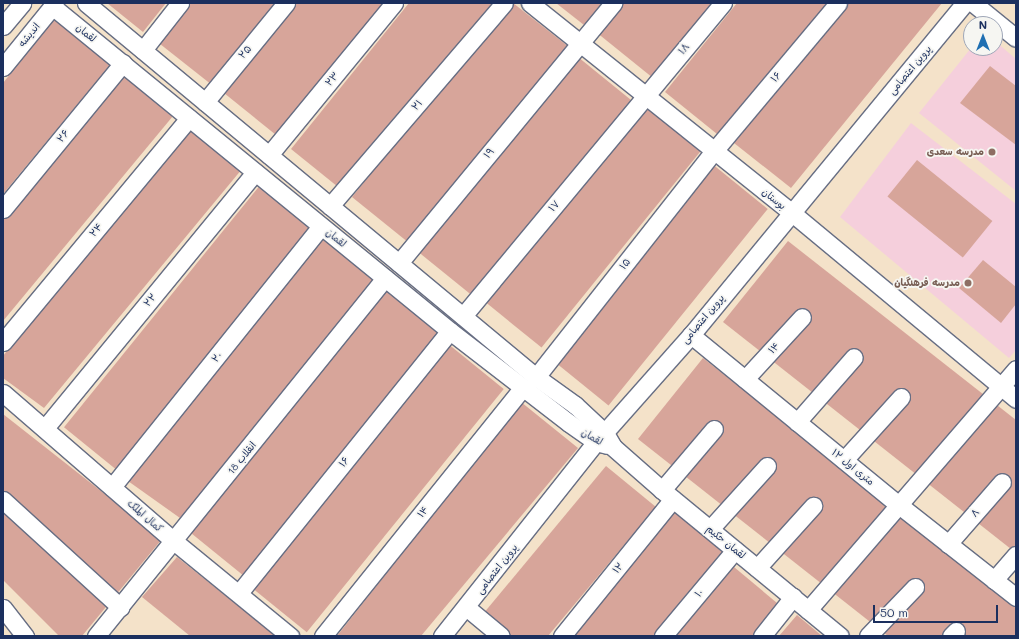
<!DOCTYPE html>
<meta charset="utf-8">
<style>
body{margin:0}
#map{position:relative;width:1019px;height:639px;overflow:hidden;background:#f4e2c9;font-family:Mali,"Playpen Sans Arabic",sans-serif}
div>[style]{position:absolute}
.built>*{inset:0;background:#f5cfdc}
.building>*{inset:0;background:#d7a59a;transform-origin:0 0}
.roads{filter:drop-shadow(1px 0 #676e83) drop-shadow(-1px 0 #676e83) drop-shadow(0 1px #676e83) drop-shadow(0 -1px #676e83)}
.minor>*{height:17px;margin:-8.5px;padding:0 8.5px;transform-origin:8.5px;border-radius:8.5px;background:#fff}
.dots>*{width:11px;height:11px;translate:-50% -50%;box-sizing:border-box;border:2px solid #f6f6f2;border-radius:50%}
span{translate:-50% -50%;white-space:nowrap;text-align:center;line-height:1.15;-webkit-text-stroke:3.5px #f6f6f2;paint-order:stroke}
.street-label{font-size:10px;color:#1b2f5e}
.education-label{font-size:10px;color:#785e54;font-weight:700}
.right{translate:-100% -50%;text-align:right}
.frame{position:absolute;inset:0;border:4px solid #1b2f5e;pointer-events:none}
.north{position:absolute;left:963px;top:16px;width:40px;height:40px;box-sizing:border-box;background:#f6f6f2;border:1px solid #9ea6b7;border-radius:50%;rotate:0deg;font-size:11px;font-weight:700;line-height:16px;text-align:center;color:#1b2f5e}
.north::after{content:'';display:block;margin:auto;width:14px;height:18px;background:#1f6fb2;clip-path:polygon(50% 0,100% 100%,50% 72%,0 100%)}
.scale{position:absolute;left:873px;top:605px;width:125px;height:18px;box-sizing:border-box;border:2px solid #1b2f5e;border-top:0;padding-left:5px;font-size:12px;line-height:14px;white-space:nowrap;color:#1b2f5e;-webkit-text-stroke:3px #f6f6f2;paint-order:stroke}
</style>
<div id="map">
<div class="built">
<div style="clip-path:polygon(995px 41px,1016px 59px,1016px 191px,919px 113px,971px 48px,995px 48px)"></div>
<div style="clip-path:polygon(911px 123px,1016px 204px,1016px 350px,1009px 358px,840px 217px)"></div>
</div>
<div class="building">
<div style="clip-path:polygon(107px 3px,166px 3px,143px 32px)"></div>
<div style="clip-path:polygon(184px 3px,279px 3px,212px 85px,155px 40px)"></div>
<div style="clip-path:polygon(297px 3px,391px 3px,281px 139px,224px 93px)"></div>
<div style="clip-path:polygon(409px 3px,504px 3px,348px 195px,291px 149px)"></div>
<div style="clip-path:polygon(510px 3px,513px 3px,569px 47px,409px 243px,352px 197px)"></div>
<div style="clip-path:polygon(556px 3px,602px 3px,584px 25px)"></div>
<div style="clip-path:polygon(619px 3px,714px 3px,653px 78px,596px 32px)"></div>
<div style="clip-path:polygon(737px 3px,832px 3px,722px 138px,665px 92px)"></div>
<div style="clip-path:polygon(847px 3px,942px 3px,791px 188px,734px 143px)"></div>
<div style="clip-path:polygon(54px 19px,111px 64px,3px 194px,3px 83px)"></div>
<div style="left:578px;top:57px;width:73px;height:252px;rotate:39deg"></div>
<div style="clip-path:polygon(990px 66px,1016px 86px,1016px 145px,960px 103px)"></div>
<div style="clip-path:polygon(116px 70px,173px 116px,3px 321px,3px 214px)"></div>
<div style="left:644px;top:105px;width:73px;height:253px;rotate:39deg"></div>
<div style="clip-path:polygon(185px 124px,242px 169px,44px 408px,3px 378px,3px 356px)"></div>
<div style="left:917px;top:160px;width:97px;height:47px;rotate:39deg"></div>
<div style="left:711px;top:163px;width:73px;height:253px;rotate:39deg"></div>
<div style="left:261px;top:184px;width:73px;height:313px;rotate:39deg"></div>
<div style="clip-path:polygon(321px 234px,379px 280px,180px 518px,128px 481px)"></div>
<div style="clip-path:polygon(788px 241px,1016px 420px,1016px 553px,723px 322px)"></div>
<div style="clip-path:polygon(983px 260px,1016px 287px,1016px 304px,1001px 323px,959px 288px)"></div>
<div style="left:387px;top:289px;width:73px;height:313px;rotate:39deg"></div>
<div style="left:447px;top:343px;width:73px;height:313px;rotate:39deg"></div>
<div style="clip-path:polygon(703px 358px,1016px 604px,1016px 636px,888px 636px,638px 439px)"></div>
<div style="clip-path:polygon(521px 402px,578px 448px,421px 636px,337px 636px)"></div>
<div style="clip-path:polygon(3px 414px,162px 539px,82px 636px,59px 636px,3px 580px)"></div>
<div style="clip-path:polygon(606px 466px,656px 507px,548px 636px,510px 636px,483px 614px)"></div>
<div style="clip-path:polygon(675px 511px,724px 552px,654px 636px,570px 636px)"></div>
<div style="clip-path:polygon(177px 557px,276px 636px,190px 636px,142px 597px)"></div>
<div style="clip-path:polygon(734px 567px,783px 608px,760px 636px,676px 636px)"></div>
<div style="clip-path:polygon(797px 615px,822px 636px,779px 636px)"></div>
</div>
<div class="roads">
<div class="minor">
<div style="left:86px;top:3px;width:585px;rotate:39.73deg"></div>
<div style="left:536px;top:377px;width:48px;rotate:35.7deg"></div>
<div style="left:575px;top:405px;width:41px;rotate:43deg"></div>
<div style="left:605px;top:433px;width:16px;rotate:60deg"></div>
<div style="left:613px;top:447px;width:65px;rotate:41.3deg"></div>
<div style="left:662px;top:490px;width:230px;rotate:39.4deg"></div>
<div style="left:530px;top:3px;width:336px;rotate:38.7deg"></div>
<div style="left:792px;top:213px;width:291px;rotate:39.7deg"></div>
<div style="left:973px;top:3px;width:55px;rotate:39.1deg"></div>
<div style="left:52px;top:6px;width:514px;rotate:39.23deg"></div>
<div style="left:450px;top:331px;width:150px;rotate:37.7deg"></div>
<div style="left:569px;top:423px;width:33px;rotate:35deg"></div>
<div style="left:596px;top:442px;width:11px;rotate:15deg"></div>
<div style="left:3px;top:26px;width:30px;rotate:-50deg"></div>
<div style="left:143px;top:50px;width:60px;rotate:-51.8deg"></div>
<div style="left:3px;top:67px;width:82px;rotate:-50.9deg"></div>
<div style="left:205px;top:102px;width:128px;rotate:-50.7deg"></div>
<div style="left:269px;top:155px;width:197px;rotate:-50.6deg"></div>
<div style="left:330px;top:206px;width:267px;rotate:-49.4deg"></div>
<div style="left:3px;top:209px;width:189px;rotate:-50.6deg"></div>
<div style="left:399px;top:263px;width:337px;rotate:-50.5deg"></div>
<div style="left:463px;top:316px;width:407px;rotate:-50.3deg"></div>
<div style="left:691px;top:335px;width:269px;rotate:39.3deg"></div>
<div style="left:899px;top:505px;width:149px;rotate:38.2deg"></div>
<div style="left:3px;top:342px;width:291px;rotate:-50.3deg"></div>
<div style="left:536px;top:377px;width:288px;rotate:-51.8deg"></div>
<div style="left:714px;top:151px;width:193px;rotate:-50deg"></div>
<div style="left:745px;top:379px;width:84px;rotate:-47.4deg"></div>
<div style="left:3px;top:393px;width:228px;rotate:40.9deg"></div>
<div style="left:175px;top:542px;width:149px;rotate:39.3deg"></div>
<div style="left:797px;top:422px;width:86px;rotate:-48.8deg"></div>
<div style="left:45px;top:428px;width:331px;rotate:-50.6deg"></div>
<div style="left:844px;top:460px;width:85px;rotate:-47.9deg"></div>
<div style="left:112px;top:487px;width:334px;rotate:-51.3deg"></div>
<div style="left:662px;top:490px;width:80px;rotate:-49.6deg"></div>
<div style="left:3px;top:500px;width:159px;rotate:42.4deg"></div>
<div style="left:710px;top:529px;width:85px;rotate:-47.9deg"></div>
<div style="left:948px;top:544px;width:82px;rotate:-48.9deg"></div>
<div style="left:757px;top:568px;width:84px;rotate:-47.9deg"></div>
<div style="left:994px;top:580px;width:33px;rotate:-49deg"></div>
<div style="left:239px;top:593px;width:336px;rotate:-51.2deg"></div>
<div style="left:466px;top:607px;width:45px;rotate:39.6deg"></div>
<div style="left:3px;top:608px;width:36px;rotate:52deg"></div>
<div style="left:808px;top:610px;width:318px;rotate:-49.2deg"></div>
<div style="left:96px;top:636px;width:460px;rotate:-51.1deg"></div>
<div style="left:323px;top:636px;width:319px;rotate:-51.2deg"></div>
<div style="left:442px;top:636px;width:248px;rotate:-51.6deg"></div>
<div style="left:596px;top:442px;width:143px;rotate:-48.4deg"></div>
<div style="left:691px;top:335px;width:430px;rotate:-50.5deg"></div>
<div style="left:562px;top:636px;width:176px;rotate:-51deg"></div>
<div style="left:663px;top:636px;width:112px;rotate:-50.1deg"></div>
<div style="left:762px;top:636px;width:50px;rotate:-51.5deg"></div>
<div style="left:868px;top:636px;width:68px;rotate:-46.2deg"></div>
<div style="left:951px;top:636px;width:7px;rotate:-45deg"></div>
</div>
</div>
<div class="dots">
<div style="left:992px;top:152px;background:#8d6e63"></div>
<div style="left:968px;top:283px;background:#8d6e63"></div>
</div>
<div class="street-label">
<span style="left:86px;top:33px;rotate:39deg">لقمان</span>
<span style="left:29px;top:35px;rotate:-51deg">اندیشه</span>
<span style="left:684px;top:49px;rotate:-50deg">۱۸</span>
<span style="left:245px;top:52px;rotate:-50deg">۲۵</span>
<span style="left:910px;top:70px;rotate:-50deg">پروین اعتصامی</span>
<span style="left:776px;top:77px;rotate:-50deg">۱۶</span>
<span style="left:332px;top:79px;rotate:-50deg">۲۳</span>
<span style="left:417px;top:105px;rotate:-49deg">۲۱</span>
<span style="left:63px;top:136px;rotate:-51deg">۲۶</span>
<span style="left:489px;top:153px;rotate:-50deg">۱۹</span>
<span style="left:774px;top:199px;rotate:39deg">بوستان</span>
<span style="left:554px;top:206px;rotate:-50deg">۱۷</span>
<span style="left:96px;top:230px;rotate:-50deg">۲۴</span>
<span style="left:336px;top:238px;rotate:39deg">لقمان</span>
<span style="left:625px;top:264px;rotate:-52deg">۱۵</span>
<span style="left:150px;top:300px;rotate:-51deg">۲۲</span>
<span style="left:703px;top:319px;rotate:-50deg">پروین اعتصامی</span>
<span style="left:774px;top:348px;rotate:-47deg">۱۴</span>
<span style="left:217px;top:357px;rotate:-51deg">۲۰</span>
<span style="left:592px;top:437px;rotate:30deg">لقمان</span>
<span style="left:242px;top:458px;rotate:-51deg">انقلاب 18</span>
<span style="left:344px;top:462px;rotate:-51deg">۱۶</span>
<span style="left:853px;top:467px;rotate:39deg">۱۲ متری اول</span>
<span style="left:423px;top:512px;rotate:-51deg">۱۴</span>
<span style="left:975px;top:513px;rotate:-49deg">۸</span>
<span style="left:145px;top:516px;rotate:41deg">کمال الملک</span>
<span style="left:726px;top:542px;rotate:39deg">لقمان حکیم</span>
<span style="left:618px;top:568px;rotate:-51deg">۱۲</span>
<span style="left:497px;top:569px;rotate:-52deg">پروین اعتصامی</span>
<span style="left:699px;top:593px;rotate:-50deg">۱۰</span>
</div>
<div class="education-label">
<span class="right" style="left:984px;top:152px">مدرسه سعدی</span>
<span class="right" style="left:960px;top:283px">مدرسه فرهنگیان</span>
</div>
<div class="frame"></div>
<div class="north">N</div>
<div class="scale">50 m</div>
</div>
